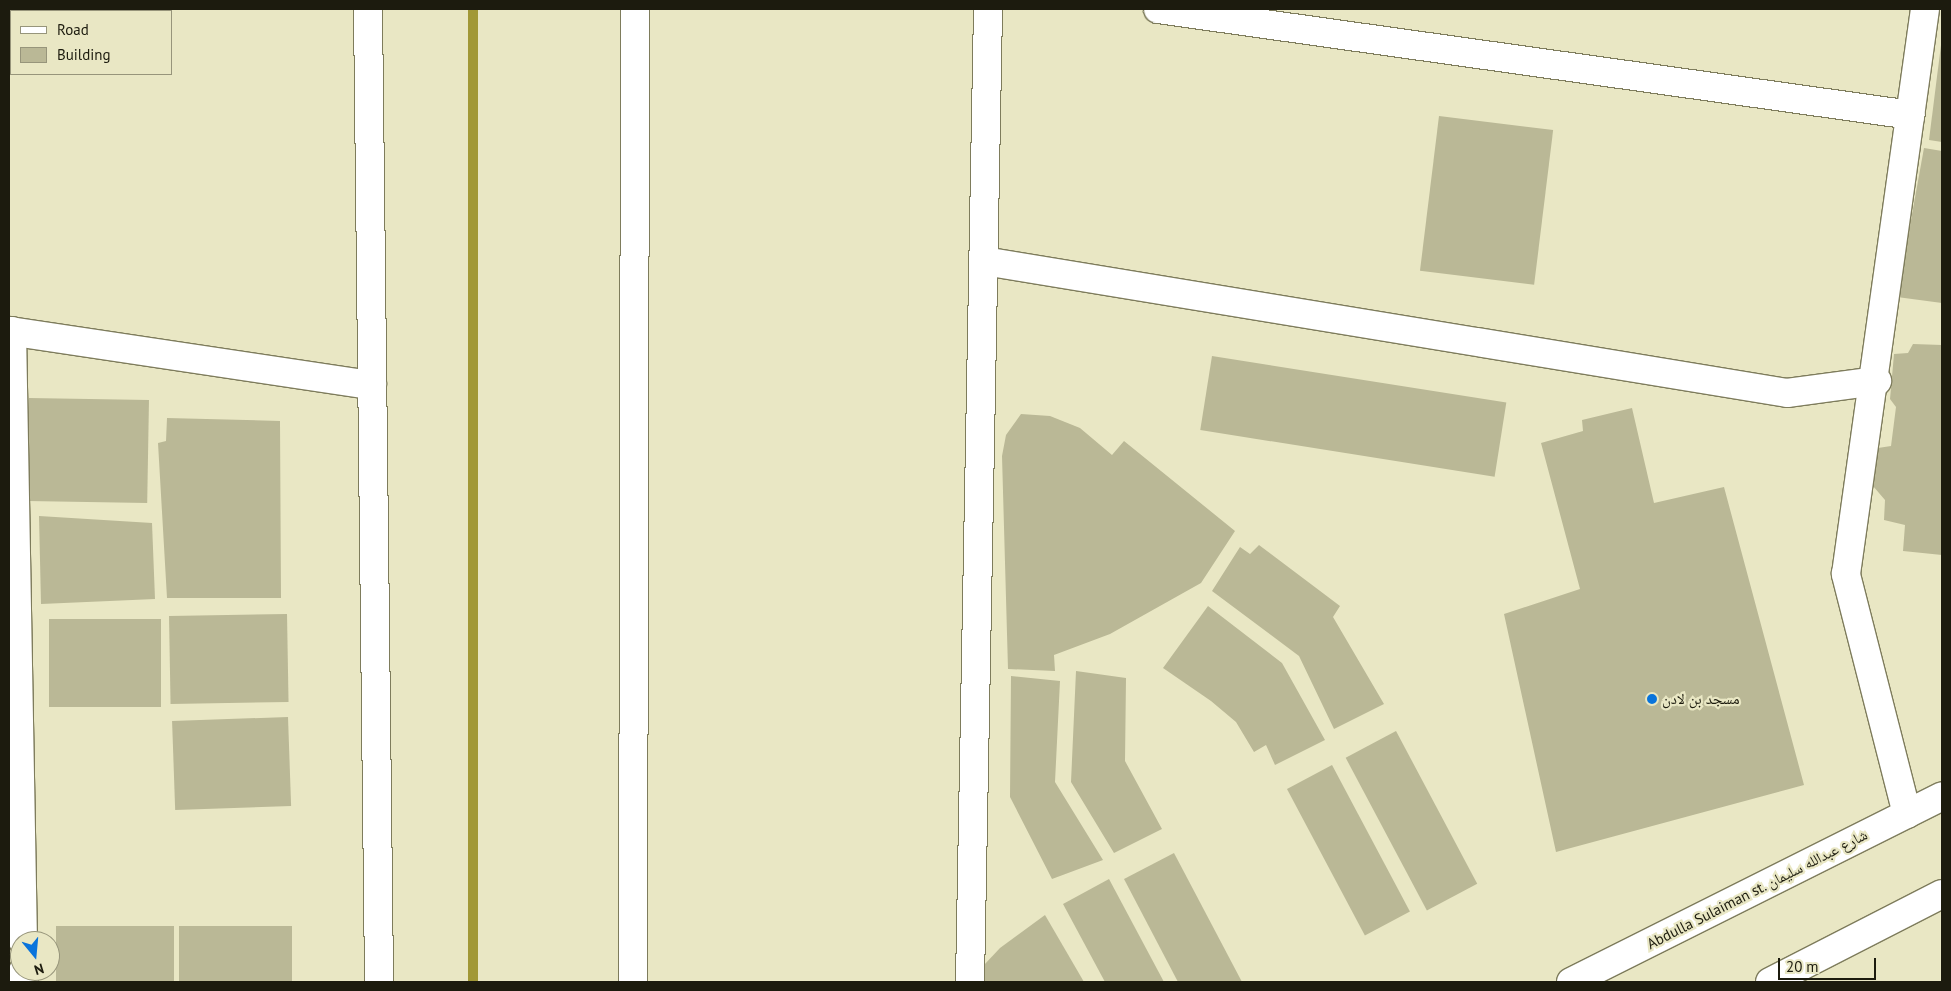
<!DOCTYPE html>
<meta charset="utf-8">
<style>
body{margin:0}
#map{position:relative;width:1951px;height:991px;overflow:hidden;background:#e9e7c4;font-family:"PT Sans","Noto Naskh Arabic",sans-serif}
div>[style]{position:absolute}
.stream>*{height:10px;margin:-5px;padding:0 5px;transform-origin:5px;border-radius:5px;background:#a19836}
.building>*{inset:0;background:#bab896;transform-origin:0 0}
.roads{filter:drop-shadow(1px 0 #7e7c5c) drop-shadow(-1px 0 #7e7c5c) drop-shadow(0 1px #7e7c5c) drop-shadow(0 -1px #7e7c5c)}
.street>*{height:28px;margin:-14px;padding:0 14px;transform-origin:14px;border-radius:14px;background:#fff}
.secondary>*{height:28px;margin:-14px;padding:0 14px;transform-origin:14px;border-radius:14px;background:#fff}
.primary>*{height:28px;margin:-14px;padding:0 14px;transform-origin:14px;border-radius:14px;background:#fff}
.dots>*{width:14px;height:14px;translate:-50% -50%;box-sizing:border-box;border:2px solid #e9e7c4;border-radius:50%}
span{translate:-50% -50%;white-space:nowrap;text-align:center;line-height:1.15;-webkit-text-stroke:4.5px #e9e7c4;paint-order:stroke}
.poi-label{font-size:15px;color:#1c1b0e}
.left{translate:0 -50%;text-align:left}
.street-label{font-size:15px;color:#1c1b0e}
.frame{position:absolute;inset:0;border:10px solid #1c1b0e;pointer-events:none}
.legend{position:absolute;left:10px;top:10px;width:162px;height:65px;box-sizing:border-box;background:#e9e7c4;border:1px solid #97957b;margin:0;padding:6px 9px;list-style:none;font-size:15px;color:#1c1b0e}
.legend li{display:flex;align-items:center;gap:10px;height:25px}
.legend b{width:25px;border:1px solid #97957b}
.north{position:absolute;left:10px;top:931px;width:50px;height:50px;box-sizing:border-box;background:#e9e7c4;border:1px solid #97957b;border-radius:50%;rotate:163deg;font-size:14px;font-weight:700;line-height:20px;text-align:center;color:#1c1b0e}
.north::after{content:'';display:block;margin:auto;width:18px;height:22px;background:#0974dc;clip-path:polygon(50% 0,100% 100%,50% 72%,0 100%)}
.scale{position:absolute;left:1778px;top:958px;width:98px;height:22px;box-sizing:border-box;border:2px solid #1c1b0e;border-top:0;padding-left:6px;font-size:15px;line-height:18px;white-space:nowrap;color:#1c1b0e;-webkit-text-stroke:4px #e9e7c4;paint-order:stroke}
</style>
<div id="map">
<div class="stream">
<div style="left:473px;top:9px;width:973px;rotate:90deg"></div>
</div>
<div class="building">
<div style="clip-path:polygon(1941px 45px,1942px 45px,1942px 142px,1929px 140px)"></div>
<div style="left:1439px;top:116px;width:115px;height:156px;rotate:7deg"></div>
<div style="clip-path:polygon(1924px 148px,1942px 151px,1942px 303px,1897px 297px)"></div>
<div style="clip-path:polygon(1913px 344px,1942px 345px,1942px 555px,1903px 551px,1905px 525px,1884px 520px,1885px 500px,1873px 486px,1878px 448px,1891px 446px,1896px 407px,1890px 399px,1894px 354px,1908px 353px)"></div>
<div style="left:1212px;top:356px;width:298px;height:75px;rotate:9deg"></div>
<div style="left:29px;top:398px;width:120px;height:103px;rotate:1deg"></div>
<div style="clip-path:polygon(1632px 408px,1654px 503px,1724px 487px,1804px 785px,1556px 852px,1504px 614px,1580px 589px,1541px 443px,1583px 431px,1582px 420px)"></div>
<div style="clip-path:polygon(1021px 414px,1050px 416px,1080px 428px,1112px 455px,1124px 441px,1235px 531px,1201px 583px,1110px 634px,1054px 655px,1055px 671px,1008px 669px,1002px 456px,1006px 435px)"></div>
<div style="clip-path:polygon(167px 418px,280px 421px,281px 598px,167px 598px,158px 443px,166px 441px)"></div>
<div style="clip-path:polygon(39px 516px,152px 523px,155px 599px,41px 604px)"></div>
<div style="clip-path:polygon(1259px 545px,1340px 606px,1333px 617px,1384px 704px,1334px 729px,1299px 656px,1212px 591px,1240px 547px,1250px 554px)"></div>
<div style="clip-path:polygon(1208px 606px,1282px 663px,1325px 740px,1275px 765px,1266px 745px,1254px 752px,1236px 722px,1211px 701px,1163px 668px)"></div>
<div style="left:287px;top:614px;width:88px;height:118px;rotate:89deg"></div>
<div style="left:49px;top:619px;width:112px;height:88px"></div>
<div style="clip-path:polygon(1076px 671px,1126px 678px,1125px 761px,1162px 829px,1114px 853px,1071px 782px)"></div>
<div style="clip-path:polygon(1011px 676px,1060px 681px,1055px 782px,1103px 860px,1052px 879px,1010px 797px)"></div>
<div style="left:288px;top:717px;width:89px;height:116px;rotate:88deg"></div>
<div style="left:1396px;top:731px;width:173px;height:57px;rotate:62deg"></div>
<div style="left:1332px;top:765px;width:166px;height:51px;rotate:62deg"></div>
<div style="clip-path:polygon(1174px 853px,1242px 982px,1178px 982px,1124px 879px)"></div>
<div style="clip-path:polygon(1109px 879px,1164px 982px,1105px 982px,1063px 904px)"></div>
<div style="clip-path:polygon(1045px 915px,1084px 982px,968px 982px,1000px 948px)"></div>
<div style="left:174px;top:926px;width:56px;height:118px;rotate:90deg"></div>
<div style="left:179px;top:926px;width:113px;height:56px"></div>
</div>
<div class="roads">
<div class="street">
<div style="left:368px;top:9px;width:973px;rotate:89.35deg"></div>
<div style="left:1158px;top:9px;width:760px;rotate:8.01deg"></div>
<div style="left:984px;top:261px;width:814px;rotate:9.33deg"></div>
<div style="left:1787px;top:393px;width:91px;rotate:-7.6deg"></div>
<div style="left:9px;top:331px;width:367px;rotate:8.5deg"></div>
<div style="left:12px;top:331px;width:610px;rotate:88.97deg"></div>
<div style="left:1907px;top:814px;width:248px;rotate:-104.3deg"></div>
<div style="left:1846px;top:574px;width:570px;rotate:-82.04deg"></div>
<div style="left:23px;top:971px;width:11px;rotate:85deg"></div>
<div style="left:633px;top:982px;width:973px;rotate:-89.88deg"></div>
<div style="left:970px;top:982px;width:973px;rotate:-88.94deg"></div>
</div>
<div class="secondary">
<div style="left:1571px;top:982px;width:415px;rotate:-26.6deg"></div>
</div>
<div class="primary">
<div style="left:1770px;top:982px;width:193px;rotate:-27.1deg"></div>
</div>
</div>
<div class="dots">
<div style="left:1652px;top:699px;background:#0974dc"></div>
</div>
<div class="poi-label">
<span class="left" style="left:1662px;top:699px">مسجد بن لادن</span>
</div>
<div class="street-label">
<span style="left:1757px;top:889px;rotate:-27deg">Abdulla Sulaiman st. شارع عبدالله سليمان</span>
</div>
<div class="frame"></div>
<ul class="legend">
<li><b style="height:6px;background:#fff"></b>Road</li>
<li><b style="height:14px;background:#bab896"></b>Building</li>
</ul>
<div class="north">N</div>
<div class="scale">20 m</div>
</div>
